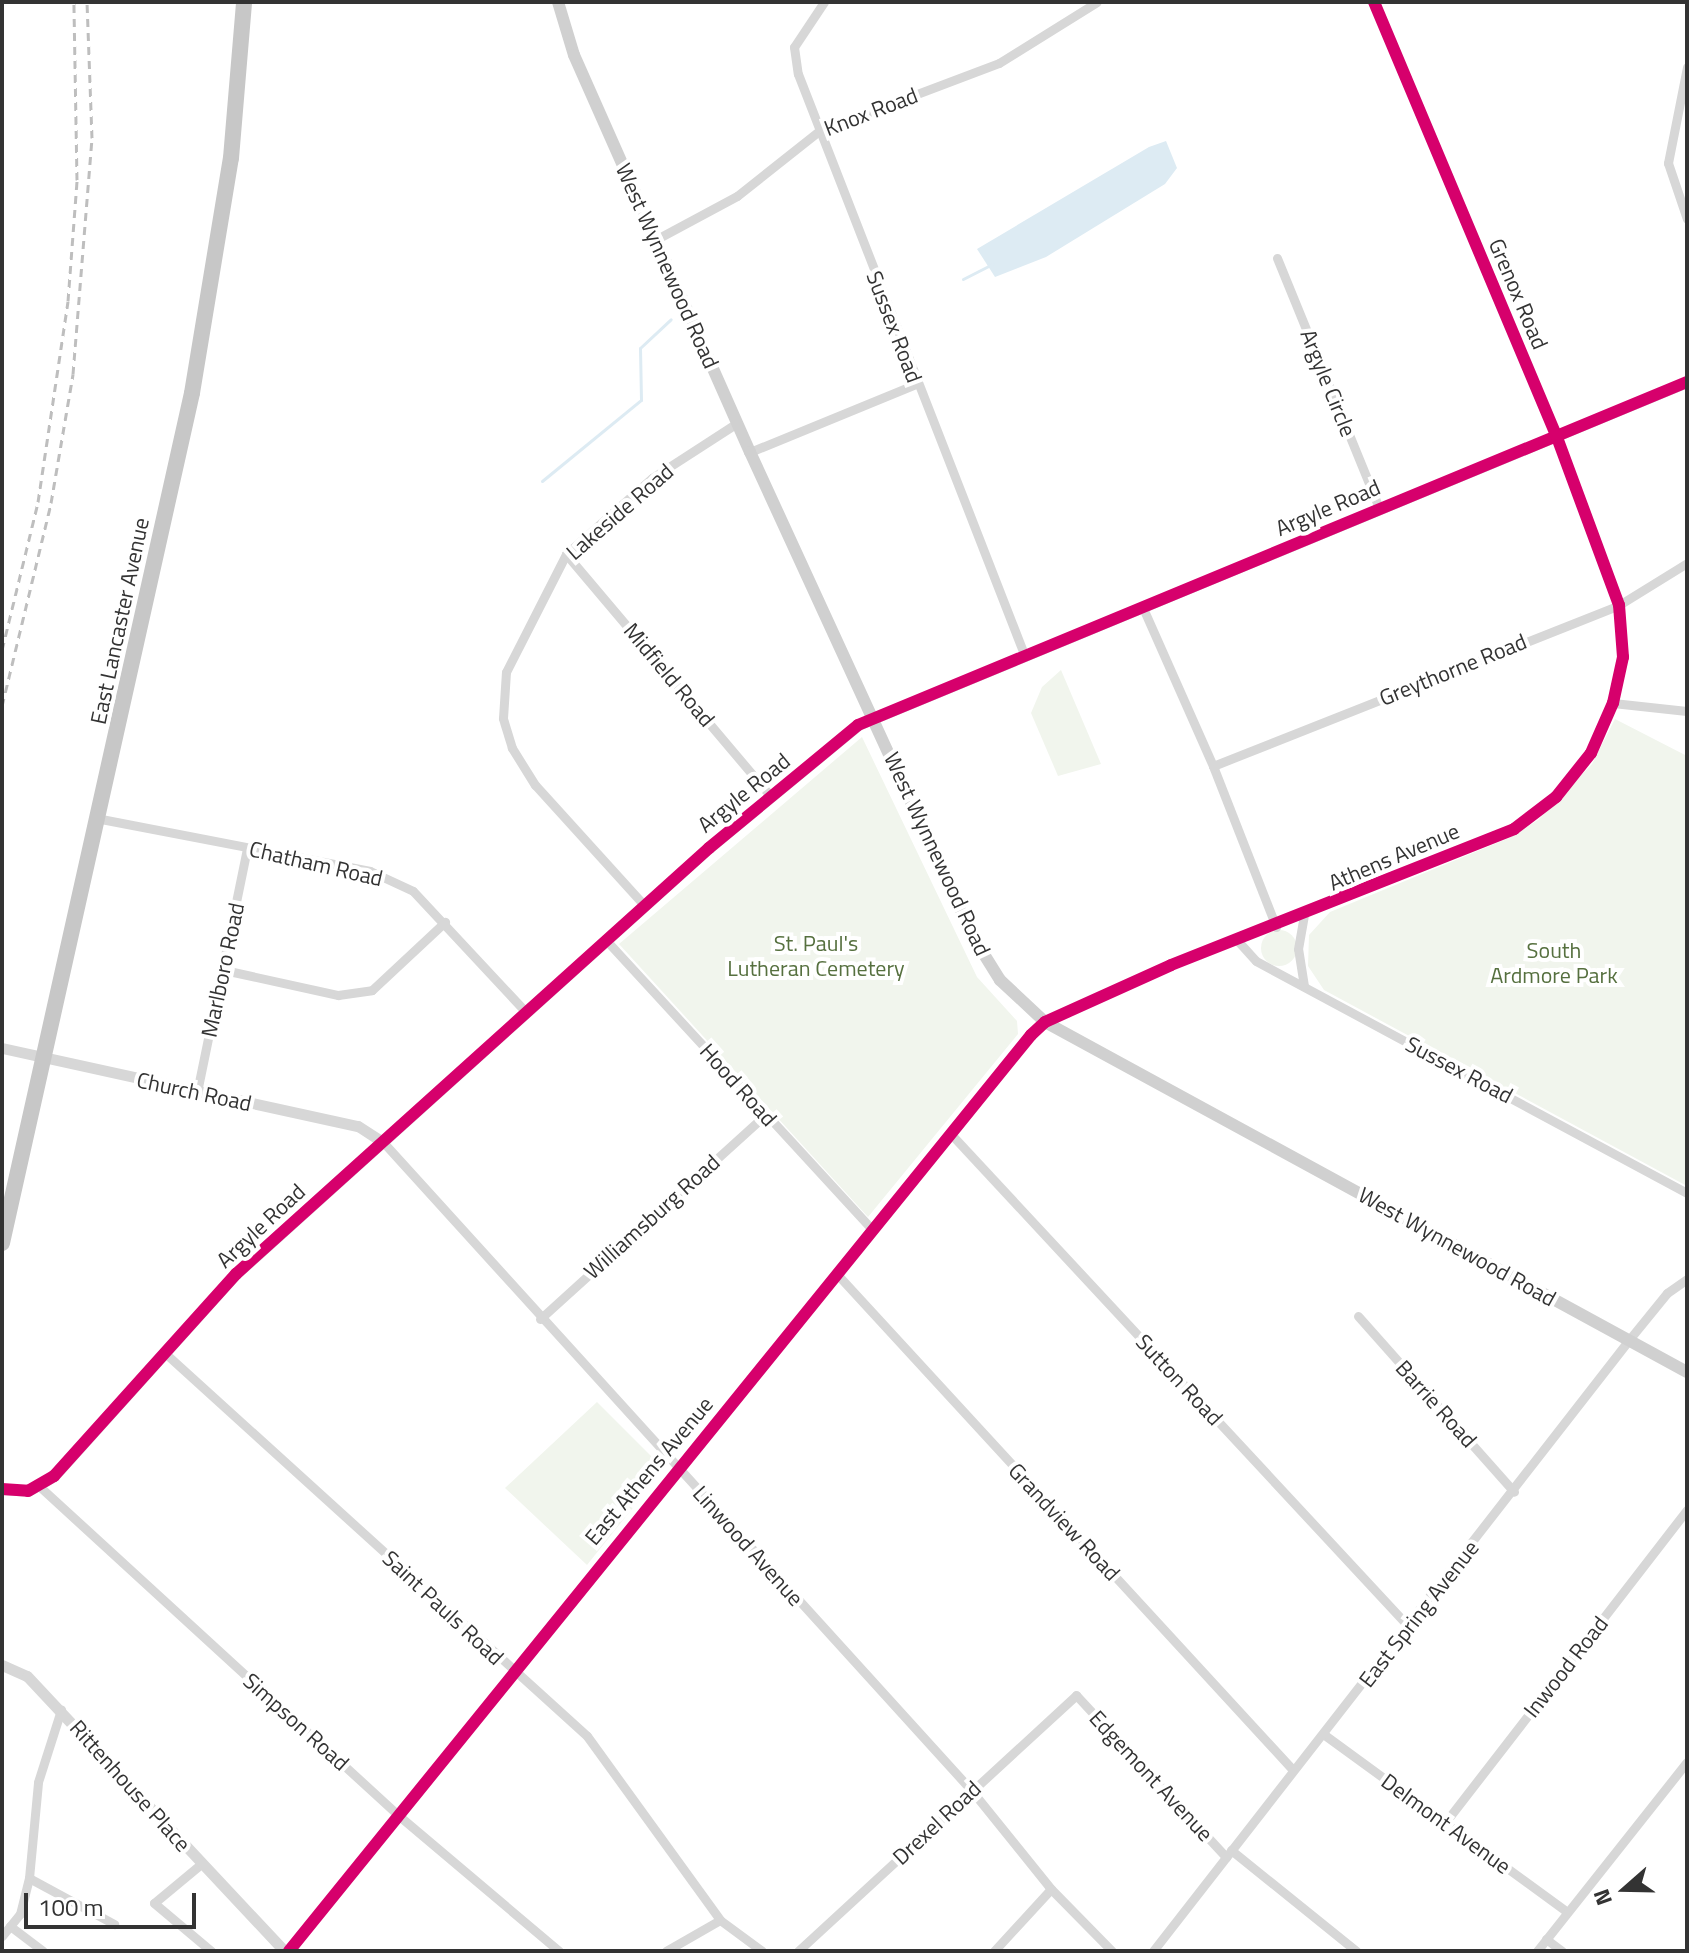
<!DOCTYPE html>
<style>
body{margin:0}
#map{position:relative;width:1689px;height:1953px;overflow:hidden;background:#fff;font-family:"Titillium Web",sans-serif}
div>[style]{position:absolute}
.green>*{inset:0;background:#f1f5ed}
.round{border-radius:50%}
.water>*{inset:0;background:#ddebf3}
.stream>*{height:3px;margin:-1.5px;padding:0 1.5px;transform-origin:1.5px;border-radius:1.5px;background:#ddebf3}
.minor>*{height:9px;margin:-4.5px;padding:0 4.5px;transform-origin:4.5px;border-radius:4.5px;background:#d7d7d7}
.tertiary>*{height:11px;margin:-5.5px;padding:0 5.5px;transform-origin:5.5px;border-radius:5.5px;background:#d7d7d7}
.secondary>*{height:12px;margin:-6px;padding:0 6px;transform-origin:6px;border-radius:6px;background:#d0d0d0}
.trunk>*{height:16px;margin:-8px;padding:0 8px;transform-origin:8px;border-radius:8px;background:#c7c7c7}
.rail>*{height:3px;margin-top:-1.5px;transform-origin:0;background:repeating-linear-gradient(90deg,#bebebe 0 8px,transparent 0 14px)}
.cycleway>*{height:12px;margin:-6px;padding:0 6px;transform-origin:6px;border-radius:6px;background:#d6006c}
span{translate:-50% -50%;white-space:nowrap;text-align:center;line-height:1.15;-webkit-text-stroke:8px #fff;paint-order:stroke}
.street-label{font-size:22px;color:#333}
.park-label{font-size:22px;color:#56703f}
.frame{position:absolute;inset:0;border:4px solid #333;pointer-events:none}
.north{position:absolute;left:1585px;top:1849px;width:80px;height:80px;-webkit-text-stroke:6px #fff;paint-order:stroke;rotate:250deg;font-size:22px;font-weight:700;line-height:32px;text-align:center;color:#333}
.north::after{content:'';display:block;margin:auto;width:28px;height:36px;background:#333;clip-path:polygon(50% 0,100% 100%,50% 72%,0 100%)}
.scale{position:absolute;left:24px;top:1893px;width:172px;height:36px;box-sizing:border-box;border:4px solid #333;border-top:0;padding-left:10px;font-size:24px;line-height:28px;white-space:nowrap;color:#333;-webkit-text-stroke:6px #fff;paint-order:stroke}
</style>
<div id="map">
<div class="green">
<div style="clip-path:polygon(1061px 670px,1101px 764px,1058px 776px,1031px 713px,1042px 687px)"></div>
<div style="clip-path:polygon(1615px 719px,1687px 756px,1687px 1186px,1324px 990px,1308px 966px,1309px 935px,1330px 912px,1509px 838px,1538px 820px,1592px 764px)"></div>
<div style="clip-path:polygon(862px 737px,977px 977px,1017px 1021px,1018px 1034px,868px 1217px,619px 944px)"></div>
<div class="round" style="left:1261px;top:930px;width:36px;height:36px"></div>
<div style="clip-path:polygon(597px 1402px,664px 1469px,587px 1565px,505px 1488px)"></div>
</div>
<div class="water">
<div style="clip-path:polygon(1166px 141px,1177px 168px,1165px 184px,1046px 257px,995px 277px,977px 249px,1149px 147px)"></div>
</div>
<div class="stream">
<div style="left:963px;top:279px;width:33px;rotate:-27deg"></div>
<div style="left:542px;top:481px;width:128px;rotate:-39.3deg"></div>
<div style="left:641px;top:400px;width:52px;rotate:-91.1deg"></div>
<div style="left:640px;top:348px;width:42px;rotate:-43.1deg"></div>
</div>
<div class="minor">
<div style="left:824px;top:2px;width:54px;rotate:123.7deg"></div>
<div style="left:794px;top:47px;width:27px;rotate:82deg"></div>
<div style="left:798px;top:74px;width:622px;rotate:68.71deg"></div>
<div style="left:1687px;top:67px;width:98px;rotate:101.2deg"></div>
<div style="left:1668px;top:163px;width:59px;rotate:71.3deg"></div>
<div style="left:655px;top:240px;width:93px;rotate:-28.2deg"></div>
<div style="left:737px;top:196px;width:105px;rotate:-38.4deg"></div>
<div style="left:819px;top:131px;width:192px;rotate:-20.7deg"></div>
<div style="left:999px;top:63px;width:115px;rotate:-31.9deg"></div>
<div style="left:1277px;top:258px;width:270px;rotate:67.8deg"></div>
<div style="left:750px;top:452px;width:179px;rotate:-22.3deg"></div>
<div style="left:566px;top:554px;width:318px;rotate:49.8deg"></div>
<div style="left:1143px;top:608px;width:173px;rotate:66.1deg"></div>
<div style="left:1213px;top:766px;width:173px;rotate:68.6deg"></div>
<div style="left:1613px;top:703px;width:74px;rotate:6.2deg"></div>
<div style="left:1213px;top:766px;width:437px;rotate:-21.6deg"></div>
<div style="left:1619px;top:605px;width:80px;rotate:-31.7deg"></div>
<div style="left:101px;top:819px;width:274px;rotate:10.9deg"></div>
<div style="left:370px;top:871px;width:47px;rotate:24.9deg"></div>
<div style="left:413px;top:891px;width:166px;rotate:47deg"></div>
<div style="left:644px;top:905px;width:162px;rotate:-132.2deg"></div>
<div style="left:535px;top:785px;width:44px;rotate:-121.9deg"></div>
<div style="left:512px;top:748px;width:31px;rotate:-107deg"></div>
<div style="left:503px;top:718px;width:46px;rotate:-86.3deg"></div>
<div style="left:506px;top:672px;width:132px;rotate:-63deg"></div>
<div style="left:566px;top:554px;width:115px;rotate:-41.5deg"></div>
<div style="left:652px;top:478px;width:101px;rotate:-32.9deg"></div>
<div style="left:605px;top:939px;width:394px;rotate:47.4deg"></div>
<div style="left:1237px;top:940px;width:28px;rotate:48deg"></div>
<div style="left:1256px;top:961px;width:489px;rotate:28.3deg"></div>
<div style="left:224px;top:970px;width:117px;rotate:12.4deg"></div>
<div style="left:338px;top:995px;width:34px;rotate:-8deg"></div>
<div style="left:372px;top:990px;width:100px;rotate:-43deg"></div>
<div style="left:1304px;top:986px;width:37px;rotate:-99deg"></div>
<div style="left:1298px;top:949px;width:34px;rotate:-80deg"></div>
<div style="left:197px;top:1092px;width:249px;rotate:-78.4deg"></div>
<div style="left:950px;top:1133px;width:674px;rotate:47.1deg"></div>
<div style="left:383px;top:1142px;width:876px;rotate:47.77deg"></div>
<div style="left:972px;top:1791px;width:126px;rotate:51.1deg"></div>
<div style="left:1051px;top:1889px;width:87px;rotate:45.5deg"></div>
<div style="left:836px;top:1273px;width:675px;rotate:47.4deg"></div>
<div style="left:1358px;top:1316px;width:235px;rotate:48.4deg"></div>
<div style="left:540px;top:1319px;width:304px;rotate:-42.2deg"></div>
<div style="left:166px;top:1354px;width:568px;rotate:42.22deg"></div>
<div style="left:587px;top:1736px;width:227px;rotate:54.1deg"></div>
<div style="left:720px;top:1920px;width:52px;rotate:36.4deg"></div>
<div style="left:39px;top:1486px;width:487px;rotate:42.5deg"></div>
<div style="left:398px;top:1815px;width:211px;rotate:40.2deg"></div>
<div style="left:1326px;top:1736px;width:298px;rotate:36.1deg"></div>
<div style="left:1444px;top:1824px;width:397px;rotate:-52.3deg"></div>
<div style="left:1231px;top:1850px;width:161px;rotate:38.9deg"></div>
<div style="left:201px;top:1864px;width:61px;rotate:140.3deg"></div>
<div style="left:154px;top:1903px;width:75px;rotate:40.1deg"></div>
<div style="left:29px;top:1878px;width:97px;rotate:28.4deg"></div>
<div style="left:10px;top:1926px;width:41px;rotate:37.1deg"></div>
<div style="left:2px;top:1936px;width:28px;rotate:-51deg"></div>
<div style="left:20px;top:1914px;width:37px;rotate:-76deg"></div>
<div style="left:29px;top:1878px;width:96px;rotate:-84.6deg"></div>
<div style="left:38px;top:1782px;width:76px;rotate:-72.3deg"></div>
<div style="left:1546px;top:1939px;width:20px;rotate:37deg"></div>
<div style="left:289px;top:1951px;width:1179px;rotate:-50.99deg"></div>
<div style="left:1031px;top:1035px;width:19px;rotate:-43deg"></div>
<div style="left:1045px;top:1022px;width:138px;rotate:-24.3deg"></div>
<div style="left:1171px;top:965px;width:369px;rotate:-21.6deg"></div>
<div style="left:1514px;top:829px;width:53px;rotate:-37.3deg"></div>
<div style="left:1556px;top:797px;width:56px;rotate:-51.5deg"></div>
<div style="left:1591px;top:753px;width:55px;rotate:-66.3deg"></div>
<div style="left:1613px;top:703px;width:47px;rotate:-77.7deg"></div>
<div style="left:1623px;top:657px;width:52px;rotate:-94.4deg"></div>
<div style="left:1619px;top:605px;width:181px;rotate:-110.3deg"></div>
<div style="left:1556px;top:435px;width:470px;rotate:-112.8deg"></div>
<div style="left:666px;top:1951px;width:62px;rotate:-29.9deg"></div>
<div style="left:798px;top:1951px;width:378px;rotate:-42.6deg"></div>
<div style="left:1076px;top:1695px;width:221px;rotate:47.2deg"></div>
<div style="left:994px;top:1951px;width:84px;rotate:-47.4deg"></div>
<div style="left:1153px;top:1951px;width:773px;rotate:-52.09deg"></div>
<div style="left:1628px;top:1341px;width:62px;rotate:-50.9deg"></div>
<div style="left:1667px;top:1293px;width:24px;rotate:-35deg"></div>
<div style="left:1537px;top:1951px;width:241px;rotate:-51.6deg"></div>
</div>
<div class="tertiary">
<div style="left:2px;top:1048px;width:364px;rotate:12.4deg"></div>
<div style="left:358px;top:1126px;width:30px;rotate:33deg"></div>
<div style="left:2px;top:1489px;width:26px;rotate:4deg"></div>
<div style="left:28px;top:1491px;width:30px;rotate:-30deg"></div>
<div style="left:54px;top:1476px;width:272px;rotate:-48deg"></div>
<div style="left:236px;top:1274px;width:637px;rotate:-42.01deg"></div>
<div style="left:709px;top:848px;width:193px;rotate:-39.5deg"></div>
<div style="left:858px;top:725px;width:897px;rotate:-22.48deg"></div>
<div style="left:2px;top:1665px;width:27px;rotate:24deg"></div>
<div style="left:27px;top:1676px;width:376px;rotate:46.9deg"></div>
</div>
<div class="secondary">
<div style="left:558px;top:2px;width:55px;rotate:73.2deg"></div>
<div style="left:574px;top:55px;width:434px;rotate:66.1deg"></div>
<div style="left:750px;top:452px;width:532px;rotate:65.32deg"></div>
<div style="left:972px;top:935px;width:53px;rotate:58.1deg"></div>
<div style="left:1000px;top:980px;width:62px;rotate:43deg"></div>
<div style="left:1045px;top:1022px;width:731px;rotate:28.6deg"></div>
</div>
<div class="trunk">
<div style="left:2px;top:1243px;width:871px;rotate:-77.4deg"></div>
<div style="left:192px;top:393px;width:238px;rotate:-80.6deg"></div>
<div style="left:231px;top:158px;width:157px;rotate:-85.2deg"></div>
</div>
<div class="rail">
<div style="left:2px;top:650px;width:152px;rotate:-76.3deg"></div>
<div style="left:38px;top:502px;width:203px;rotate:-81.5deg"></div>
<div style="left:68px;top:301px;width:121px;rotate:-85.7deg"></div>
<div style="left:77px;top:180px;width:178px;rotate:-91deg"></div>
<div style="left:2px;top:706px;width:209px;rotate:-76.4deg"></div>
<div style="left:51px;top:503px;width:131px;rotate:-80.3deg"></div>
<div style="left:73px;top:374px;width:237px;rotate:-85.4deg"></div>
<div style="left:92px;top:138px;width:136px;rotate:-92.1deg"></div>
</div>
<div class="cycleway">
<div style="left:2px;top:1489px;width:26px;rotate:4deg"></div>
<div style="left:28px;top:1491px;width:30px;rotate:-30deg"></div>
<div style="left:54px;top:1476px;width:272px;rotate:-48deg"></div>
<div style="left:236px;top:1274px;width:637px;rotate:-42.01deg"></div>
<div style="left:709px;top:848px;width:193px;rotate:-39.5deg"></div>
<div style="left:858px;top:725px;width:897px;rotate:-22.48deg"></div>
<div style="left:289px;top:1951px;width:1179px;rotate:-50.99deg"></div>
<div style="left:1031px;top:1035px;width:19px;rotate:-43deg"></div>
<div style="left:1045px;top:1022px;width:138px;rotate:-24.3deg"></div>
<div style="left:1171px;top:965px;width:369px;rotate:-21.6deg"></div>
<div style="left:1514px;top:829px;width:53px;rotate:-37.3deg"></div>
<div style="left:1556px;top:797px;width:56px;rotate:-51.5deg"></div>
<div style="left:1591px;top:753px;width:55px;rotate:-66.3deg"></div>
<div style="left:1613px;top:703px;width:47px;rotate:-77.7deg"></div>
<div style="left:1623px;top:657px;width:52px;rotate:-94.4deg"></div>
<div style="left:1619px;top:605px;width:181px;rotate:-110.3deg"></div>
<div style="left:1556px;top:435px;width:470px;rotate:-112.8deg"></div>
</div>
<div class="street-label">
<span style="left:871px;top:112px;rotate:-21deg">Knox Road</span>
<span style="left:667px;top:266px;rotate:66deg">West Wynnewood Road</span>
<span style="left:1518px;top:294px;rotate:67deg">Grenox Road</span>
<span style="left:894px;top:327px;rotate:69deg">Sussex Road</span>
<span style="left:1328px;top:383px;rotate:68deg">Argyle Circle</span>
<span style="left:1328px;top:508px;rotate:-23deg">Argyle Road</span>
<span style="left:620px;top:512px;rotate:-41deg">Lakeside Road</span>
<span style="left:120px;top:621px;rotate:-78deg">East Lancaster Avenue</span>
<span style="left:1453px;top:670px;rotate:-22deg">Greythorne Road</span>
<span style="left:669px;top:675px;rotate:50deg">Midfield Road</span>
<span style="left:744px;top:793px;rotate:-39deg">Argyle Road</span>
<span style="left:937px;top:854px;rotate:65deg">West Wynnewood Road</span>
<span style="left:1394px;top:857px;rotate:-23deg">Athens Avenue</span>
<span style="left:316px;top:864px;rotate:13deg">Chatham Road</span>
<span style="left:223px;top:970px;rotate:-78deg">Marlboro Road</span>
<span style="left:1459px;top:1070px;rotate:28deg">Sussex Road</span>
<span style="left:738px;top:1085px;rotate:48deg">Hood Road</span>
<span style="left:194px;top:1092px;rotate:12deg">Church Road</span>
<span style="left:652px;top:1217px;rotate:-42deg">Williamsburg Road</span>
<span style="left:261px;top:1226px;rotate:-43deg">Argyle Road</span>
<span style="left:1457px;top:1247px;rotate:29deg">West Wynnewood Road</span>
<span style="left:1179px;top:1380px;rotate:47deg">Sutton Road</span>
<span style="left:1436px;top:1404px;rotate:48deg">Barrie Road</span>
<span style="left:649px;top:1471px;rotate:-50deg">East Athens Avenue</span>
<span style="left:1064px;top:1522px;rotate:47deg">Grandview Road</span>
<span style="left:748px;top:1546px;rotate:48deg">Linwood Avenue</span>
<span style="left:443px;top:1608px;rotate:43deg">Saint Pauls Road</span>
<span style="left:1419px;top:1614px;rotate:-52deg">East Spring Avenue</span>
<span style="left:1566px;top:1667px;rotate:-52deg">Inwood Road</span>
<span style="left:296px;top:1722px;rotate:42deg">Simpson Road</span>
<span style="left:1151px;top:1776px;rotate:47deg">Edgemont Avenue</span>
<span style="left:130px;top:1786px;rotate:48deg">Rittenhouse Place</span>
<span style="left:937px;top:1823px;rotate:-43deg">Drexel Road</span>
<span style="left:1446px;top:1824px;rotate:36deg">Delmont Avenue</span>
</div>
<div class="park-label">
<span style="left:816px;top:956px">St. Paul's<br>Lutheran Cemetery</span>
<span style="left:1554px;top:963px">South<br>Ardmore Park</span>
</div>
<div class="frame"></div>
<div class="north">N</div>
<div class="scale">100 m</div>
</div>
